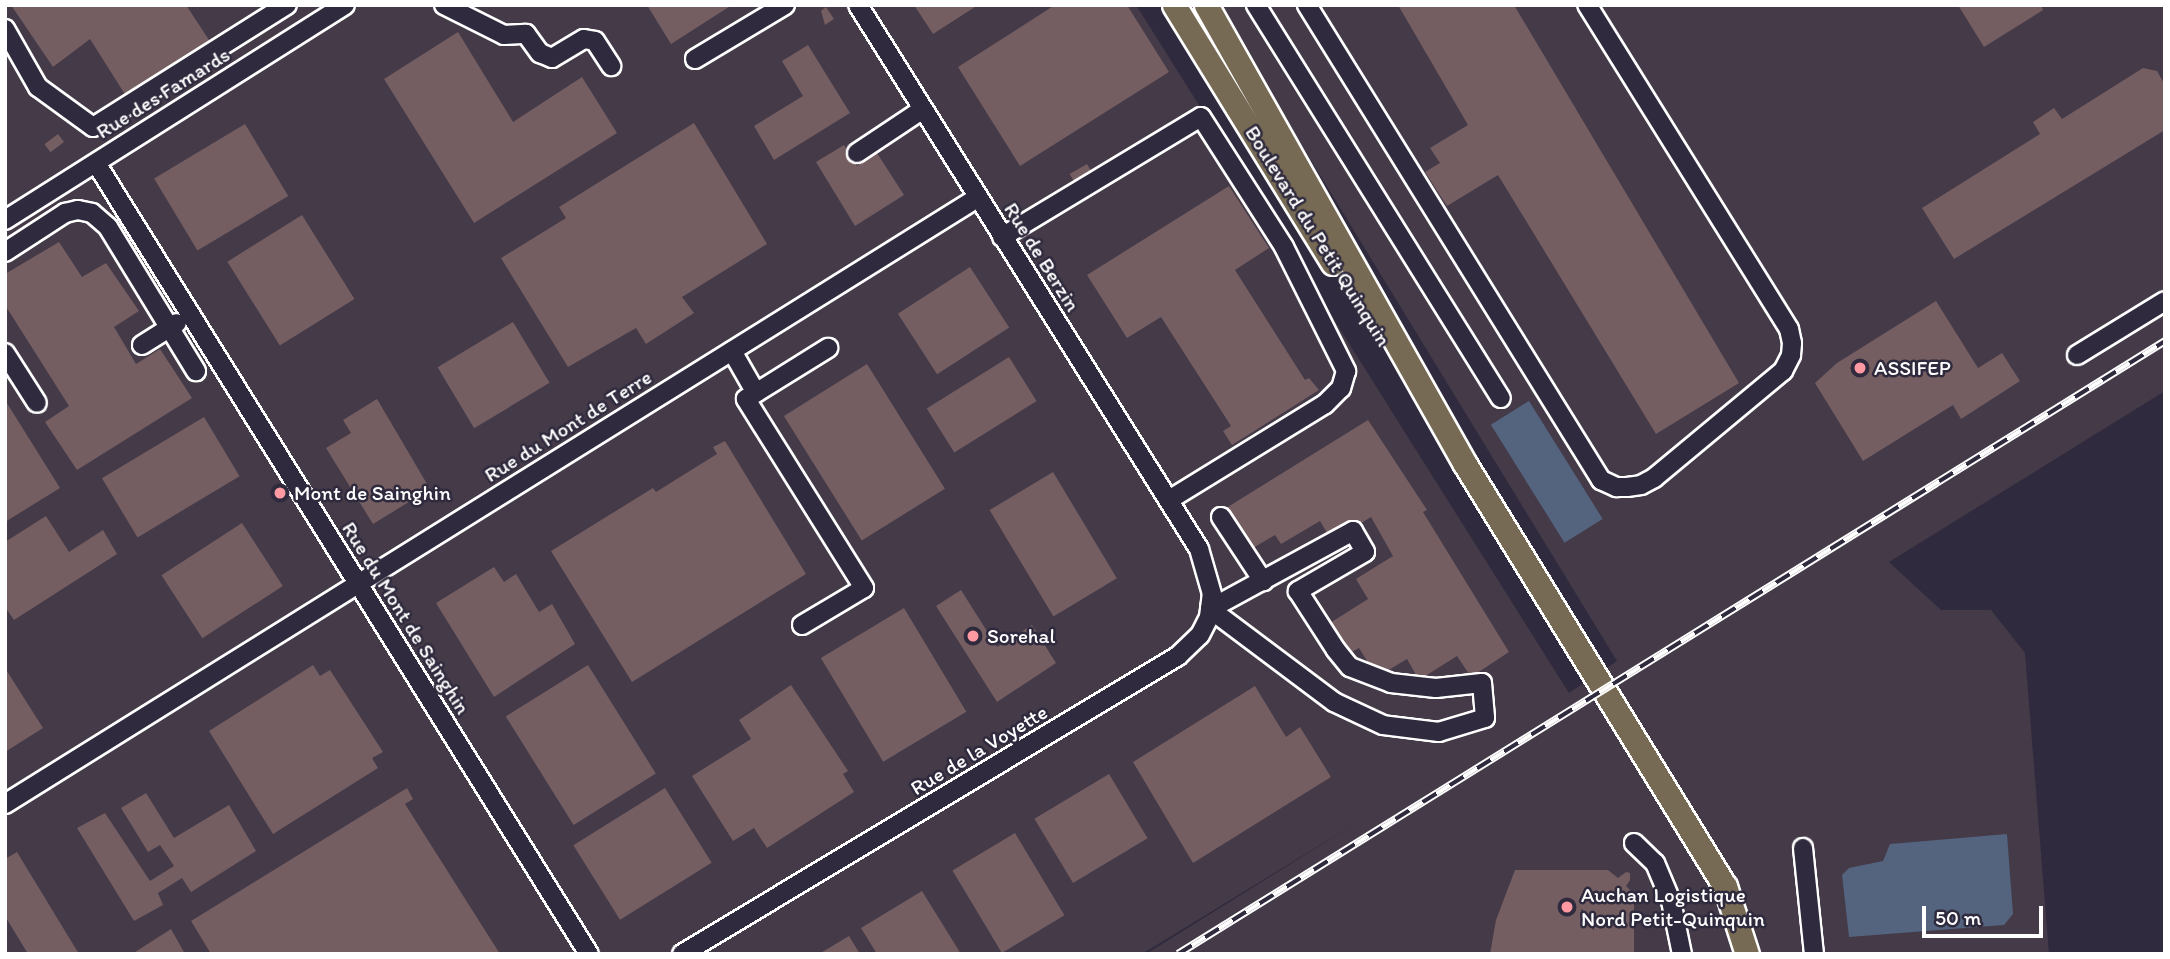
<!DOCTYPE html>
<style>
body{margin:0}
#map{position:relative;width:2170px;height:959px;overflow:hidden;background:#2f2a3d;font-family:Itim,sans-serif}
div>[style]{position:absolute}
.built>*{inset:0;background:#443a48}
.water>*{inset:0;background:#54637e;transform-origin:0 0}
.building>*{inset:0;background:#745e62;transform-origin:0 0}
.roads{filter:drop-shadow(2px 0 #fff) drop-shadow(-2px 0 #fff) drop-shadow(0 2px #fff) drop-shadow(0 -2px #fff)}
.minor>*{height:18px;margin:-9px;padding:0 9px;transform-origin:9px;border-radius:9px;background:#2f2a3d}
.major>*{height:23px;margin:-11.5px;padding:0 11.5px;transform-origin:11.5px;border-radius:11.5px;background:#766a54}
.rail>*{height:8px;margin-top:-4px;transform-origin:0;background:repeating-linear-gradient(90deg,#2f2a3d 0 16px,#fff 0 32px);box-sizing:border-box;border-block:2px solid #fff}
.dots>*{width:19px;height:19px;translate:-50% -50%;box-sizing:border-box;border:4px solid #2f2a3d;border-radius:50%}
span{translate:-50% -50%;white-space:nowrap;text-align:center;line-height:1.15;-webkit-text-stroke:5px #2f2a3d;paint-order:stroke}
.street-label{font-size:21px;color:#fff}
.poi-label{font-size:21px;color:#fff}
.left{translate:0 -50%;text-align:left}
.frame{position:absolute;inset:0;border:7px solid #fff;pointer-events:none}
.scale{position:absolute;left:1922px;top:906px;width:121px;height:32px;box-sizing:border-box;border:4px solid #fff;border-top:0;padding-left:9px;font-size:21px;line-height:24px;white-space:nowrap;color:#fff;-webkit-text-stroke:5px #2f2a3d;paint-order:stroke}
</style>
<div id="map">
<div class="built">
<div style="clip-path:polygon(5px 5px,1136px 5px,1569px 693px,1617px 661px,1216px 5px,2165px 5px,2165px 391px,1889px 562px,1941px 610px,1991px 610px,2025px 653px,2049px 954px,1146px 954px,1356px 823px,1142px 954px,5px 954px)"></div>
</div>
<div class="water">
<div style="left:1529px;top:401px;width:139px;height:45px;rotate:58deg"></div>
<div style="clip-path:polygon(2007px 834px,2013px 914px,2004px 925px,1849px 937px,1842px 875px,1849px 868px,1883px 861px,1890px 844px)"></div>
</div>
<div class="building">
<div style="clip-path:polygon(11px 5px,186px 5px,211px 43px,126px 96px,90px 39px,53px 67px)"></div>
<div style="clip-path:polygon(647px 5px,732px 5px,671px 44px)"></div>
<div style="clip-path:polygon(914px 5px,978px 5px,933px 34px)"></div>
<div style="clip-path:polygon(1055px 5px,1127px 5px,1169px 72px,1020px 166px,958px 67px)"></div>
<div style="clip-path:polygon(1398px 5px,1514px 5px,1739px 383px,1656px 434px,1498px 175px,1447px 206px,1425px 172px,1440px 163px,1430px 148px,1468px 125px)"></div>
<div style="clip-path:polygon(1958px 5px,2041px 5px,2043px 10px,1984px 47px)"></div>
<div style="clip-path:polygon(826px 7px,834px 19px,825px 25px,821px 11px)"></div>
<div style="clip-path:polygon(458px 32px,513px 122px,582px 77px,617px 133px,474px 223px,384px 79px)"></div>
<div style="clip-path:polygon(808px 45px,850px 113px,774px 160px,754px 126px,803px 96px,782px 61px)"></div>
<div style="clip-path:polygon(2143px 68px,2157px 71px,2165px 85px,2165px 130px,1954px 259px,1922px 208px,2040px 134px,2033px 122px,2054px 108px,2062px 119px)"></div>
<div style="clip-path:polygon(694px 123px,767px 244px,682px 297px,694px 313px,646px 344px,636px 328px,568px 367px,501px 258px,566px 218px,559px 207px)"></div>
<div style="left:245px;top:124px;width:84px;height:106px;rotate:59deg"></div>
<div style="left:58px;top:134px;width:10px;height:17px;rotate:53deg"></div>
<div style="clip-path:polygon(844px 145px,857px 166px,877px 153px,904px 195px,855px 226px,816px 162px)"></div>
<div style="left:1087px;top:164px;width:14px;height:20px;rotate:60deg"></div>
<div style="clip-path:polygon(1229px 186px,1269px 248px,1235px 270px,1305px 380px,1309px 378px,1319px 390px,1232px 445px,1223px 431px,1231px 426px,1161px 317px,1127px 338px,1087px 275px)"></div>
<div style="left:302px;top:215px;width:99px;height:88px;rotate:58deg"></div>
<div style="clip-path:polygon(59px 242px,82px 277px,106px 263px,139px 311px,114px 327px,136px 364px,160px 349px,192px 398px,77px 470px,45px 422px,69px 406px,5px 305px,5px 274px)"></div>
<div style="left:970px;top:267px;width:72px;height:86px;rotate:57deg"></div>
<div style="clip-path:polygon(1936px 301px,1978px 368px,2002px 353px,2020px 381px,1961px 419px,1953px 405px,1863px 461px,1815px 383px,1837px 363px)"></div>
<div style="left:513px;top:322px;width:71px;height:88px;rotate:59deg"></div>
<div style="left:1009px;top:357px;width:52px;height:97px;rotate:58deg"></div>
<div style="left:867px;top:364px;width:147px;height:98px;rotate:58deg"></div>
<div style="clip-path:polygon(377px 399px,430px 489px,373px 524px,326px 448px,351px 433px,343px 420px)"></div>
<div style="clip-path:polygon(5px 400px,60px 488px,5px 522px)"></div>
<div style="left:204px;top:417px;width:69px;height:119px;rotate:59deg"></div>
<div style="clip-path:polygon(1368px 420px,1427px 510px,1423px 512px,1509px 652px,1471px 677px,1457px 656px,1419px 680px,1407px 659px,1377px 677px,1359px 648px,1348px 654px,1330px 623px,1368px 599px,1356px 579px,1393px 556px,1371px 517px,1332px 541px,1320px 521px,1281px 544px,1275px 535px,1248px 551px,1223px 510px)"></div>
<div style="clip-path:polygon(725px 441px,806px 574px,632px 682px,551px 551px,653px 488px,656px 492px,717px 454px,713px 447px)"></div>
<div style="left:1053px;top:472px;width:124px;height:74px;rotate:59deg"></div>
<div style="clip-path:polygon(46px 516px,69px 552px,103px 530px,117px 554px,14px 620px,5px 607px,5px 542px)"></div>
<div style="left:242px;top:523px;width:75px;height:96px;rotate:57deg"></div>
<div style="clip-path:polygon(494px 567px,504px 582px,516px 574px,539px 612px,552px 604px,575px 644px,494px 697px,436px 603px)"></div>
<div style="clip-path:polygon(961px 590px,997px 647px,1032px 625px,1056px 663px,997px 702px,936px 606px)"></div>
<div style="left:904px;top:608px;width:121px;height:97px;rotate:59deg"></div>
<div style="clip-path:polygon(313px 665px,320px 676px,330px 670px,383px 752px,372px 758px,378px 768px,273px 834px,209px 731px)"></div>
<div style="left:588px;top:665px;width:128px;height:97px;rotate:58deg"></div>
<div style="clip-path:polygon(5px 668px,43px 728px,5px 752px)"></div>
<div style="clip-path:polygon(791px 685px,848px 771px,843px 774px,854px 792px,767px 848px,754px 828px,733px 841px,692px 776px,751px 739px,739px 720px)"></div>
<div style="clip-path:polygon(1255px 686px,1286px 737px,1300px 727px,1331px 777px,1193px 863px,1133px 762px)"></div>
<div style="left:1109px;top:774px;width:75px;height:87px;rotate:59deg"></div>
<div style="clip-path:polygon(407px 788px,413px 799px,405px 804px,500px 954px,211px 954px,191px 921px)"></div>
<div style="left:665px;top:788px;width:88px;height:108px;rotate:58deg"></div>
<div style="clip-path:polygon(146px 793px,174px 838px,229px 805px,256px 851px,191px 892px,182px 878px,158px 893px,163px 905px,134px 921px,77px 828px,105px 813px,150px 881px,174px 866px,160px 845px,148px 852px,121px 808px)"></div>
<div style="left:1015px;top:833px;width:96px;height:73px;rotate:59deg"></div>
<div style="clip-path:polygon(17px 852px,79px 954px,28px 954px,5px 916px,5px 859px)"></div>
<div style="clip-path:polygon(1515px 870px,1608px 870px,1618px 878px,1626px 872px,1630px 873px,1630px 880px,1626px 886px,1634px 894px,1634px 954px,1490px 954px,1496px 920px)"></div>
<div style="clip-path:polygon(922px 891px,961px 954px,877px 954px,861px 928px)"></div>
<div style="clip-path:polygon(171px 929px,185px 954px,132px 954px)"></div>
<div style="clip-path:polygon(849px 936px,860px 954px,819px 954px)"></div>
</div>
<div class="roads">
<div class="minor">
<div style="left:444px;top:5px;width:67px;rotate:26.6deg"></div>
<div style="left:504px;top:35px;width:22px;rotate:-3deg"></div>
<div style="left:526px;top:34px;width:24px;rotate:54deg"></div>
<div style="left:540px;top:53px;width:13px;rotate:23deg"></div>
<div style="left:552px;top:58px;width:37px;rotate:-31deg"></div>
<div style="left:584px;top:39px;width:11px;rotate:10deg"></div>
<div style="left:595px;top:41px;width:30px;rotate:57deg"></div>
<div style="left:1256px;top:5px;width:463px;rotate:58.1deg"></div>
<div style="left:1307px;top:5px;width:559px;rotate:58.24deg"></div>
<div style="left:1601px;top:480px;width:17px;rotate:25deg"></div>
<div style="left:1616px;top:487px;width:11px"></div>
<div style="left:1627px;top:487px;width:14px;rotate:-8deg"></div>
<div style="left:1641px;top:485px;width:15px;rotate:-28deg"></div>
<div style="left:1654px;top:478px;width:168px;rotate:-39.7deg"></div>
<div style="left:1783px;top:371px;width:18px;rotate:-63deg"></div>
<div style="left:1791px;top:355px;width:12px;rotate:-85deg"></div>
<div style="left:1792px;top:343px;width:14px;rotate:-102deg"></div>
<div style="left:1789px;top:329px;width:382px;rotate:-121.9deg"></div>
<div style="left:5px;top:29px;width:67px;rotate:60.4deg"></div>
<div style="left:38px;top:87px;width:68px;rotate:36deg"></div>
<div style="left:93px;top:127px;width:229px;rotate:-32.2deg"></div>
<div style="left:695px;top:59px;width:105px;rotate:-31deg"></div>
<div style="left:857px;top:153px;width:79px;rotate:-33.7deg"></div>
<div style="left:96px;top:163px;width:932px;rotate:58.07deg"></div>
<div style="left:5px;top:220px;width:402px;rotate:-32.3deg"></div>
<div style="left:1002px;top:237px;width:232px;rotate:-31.1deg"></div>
<div style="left:1201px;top:117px;width:154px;rotate:57.4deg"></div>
<div style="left:1284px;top:247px;width:139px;rotate:63.4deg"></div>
<div style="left:1346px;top:371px;width:18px;rotate:106deg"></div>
<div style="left:1341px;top:388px;width:23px;rotate:135deg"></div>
<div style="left:1325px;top:404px;width:183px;rotate:148.4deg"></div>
<div style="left:5px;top:252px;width:72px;rotate:-33deg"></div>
<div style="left:65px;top:213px;width:13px;rotate:-13deg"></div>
<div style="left:78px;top:210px;width:14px;rotate:12deg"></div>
<div style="left:92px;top:213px;width:21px;rotate:41deg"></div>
<div style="left:108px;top:227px;width:169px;rotate:58.6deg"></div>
<div style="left:142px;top:345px;width:41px;rotate:-32.2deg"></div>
<div style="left:732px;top:351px;width:48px;rotate:60.3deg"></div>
<div style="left:5px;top:353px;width:59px;rotate:57.4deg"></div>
<div style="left:2077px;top:355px;width:103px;rotate:-31.5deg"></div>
<div style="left:1221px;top:517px;width:77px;rotate:56.7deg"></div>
<div style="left:1353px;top:531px;width:24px;rotate:60deg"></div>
<div style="left:1365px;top:552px;width:78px;rotate:149.8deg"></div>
<div style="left:1298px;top:591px;width:70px;rotate:57.2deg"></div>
<div style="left:1336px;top:650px;width:22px;rotate:51deg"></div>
<div style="left:1350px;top:667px;width:44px;rotate:21.3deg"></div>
<div style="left:1391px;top:683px;width:45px;rotate:6.3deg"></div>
<div style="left:1436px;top:688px;width:46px;rotate:-6.2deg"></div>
<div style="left:1482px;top:683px;width:35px;rotate:85deg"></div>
<div style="left:1485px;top:718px;width:48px;rotate:163.1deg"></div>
<div style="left:1439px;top:732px;width:56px;rotate:-172.9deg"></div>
<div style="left:1383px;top:725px;width:54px;rotate:-154.9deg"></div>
<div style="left:1334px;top:702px;width:155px;rotate:-143.1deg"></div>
<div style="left:1210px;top:609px;width:163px;rotate:-28.6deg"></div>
<div style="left:802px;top:625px;width:72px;rotate:-30.8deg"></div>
<div style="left:864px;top:588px;width:223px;rotate:-122deg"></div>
<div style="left:746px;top:399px;width:97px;rotate:-31.9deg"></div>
<div style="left:5px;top:804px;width:1145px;rotate:-31.94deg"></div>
<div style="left:1634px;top:843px;width:29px;rotate:44deg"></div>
<div style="left:1655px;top:863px;width:41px;rotate:67.2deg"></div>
<div style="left:1671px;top:901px;width:54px;rotate:78.3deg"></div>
<div style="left:1803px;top:848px;width:107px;rotate:84.1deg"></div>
<div style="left:682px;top:954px;width:579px;rotate:-31deg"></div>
<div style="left:1178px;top:656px;width:30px;rotate:-44deg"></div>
<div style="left:1200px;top:635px;width:20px;rotate:-63deg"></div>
<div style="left:1209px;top:617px;width:23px;rotate:-83deg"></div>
<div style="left:1212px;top:594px;width:47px;rotate:-106.1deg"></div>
<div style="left:1199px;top:549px;width:642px;rotate:-122.08deg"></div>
</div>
<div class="major">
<div style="left:1174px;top:5px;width:303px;rotate:58.4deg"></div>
<div style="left:1206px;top:5px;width:527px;rotate:60.57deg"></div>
<div style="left:1465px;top:464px;width:496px;rotate:58.4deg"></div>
<div style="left:1725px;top:886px;width:71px;rotate:72.1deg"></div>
</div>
</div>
<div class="rail">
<div style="left:1178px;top:954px;width:1162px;rotate:-31.84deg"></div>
</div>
<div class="dots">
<div style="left:1860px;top:368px;background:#ff9aa2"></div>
<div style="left:280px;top:493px;background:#ff9aa2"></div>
<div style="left:973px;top:636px;background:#ff9aa2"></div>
<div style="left:1567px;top:907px;background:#ff9aa2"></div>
</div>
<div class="street-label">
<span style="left:163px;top:93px;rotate:-32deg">Rue des Famards</span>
<span style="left:1318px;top:236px;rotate:58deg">Boulevard du Petit Quinquin</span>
<span style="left:1042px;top:257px;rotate:58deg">Rue de Berzin</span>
<span style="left:568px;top:426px;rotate:-32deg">Rue du Mont de Terre</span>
<span style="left:406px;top:618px;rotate:58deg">Rue du Mont de Sainghin</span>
<span style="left:979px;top:750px;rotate:-31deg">Rue de la Voyette</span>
</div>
<div class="poi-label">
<span class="left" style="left:1874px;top:368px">ASSIFEP</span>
<span class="left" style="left:294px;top:493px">Mont de Sainghin</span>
<span class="left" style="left:987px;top:636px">Sorehal</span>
<span class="left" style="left:1581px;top:907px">Auchan Logistique<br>Nord Petit-Quinquin</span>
</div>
<div class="frame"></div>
<div class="scale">50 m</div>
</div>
